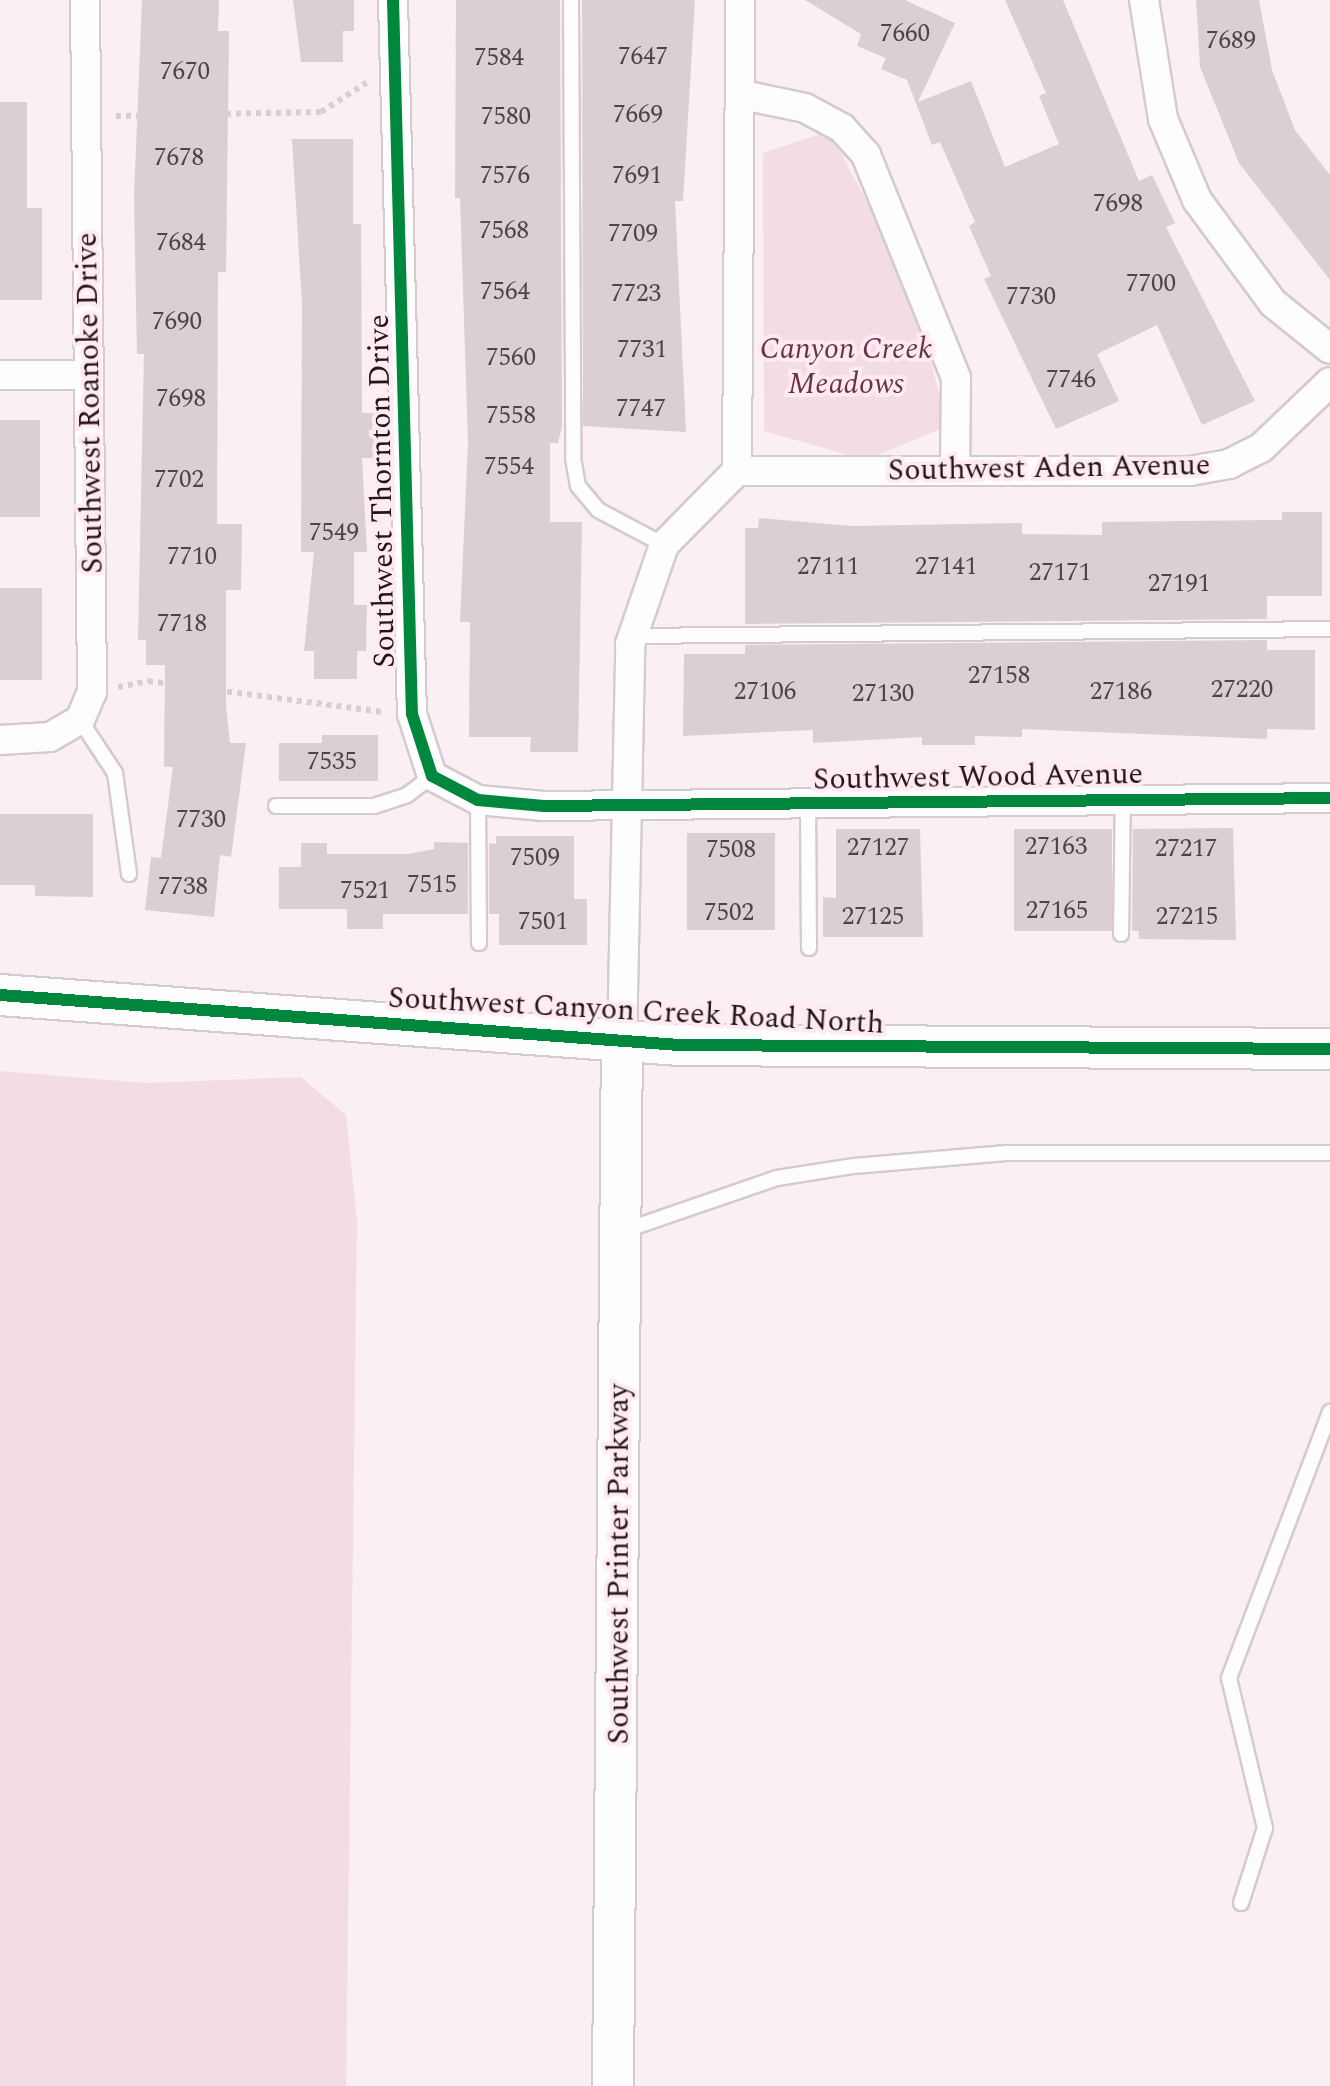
<!DOCTYPE html>
<style>
body{margin:0}
#map{position:relative;width:1330px;height:2086px;overflow:hidden;background:#faeff2;font-family:Spectral,serif}
div>[style]{position:absolute}
.green>*{inset:0;background:#f4dce4}
.building>*{inset:0;background:#dacfd2;transform-origin:0 0}
.path>*{height:6px;margin-top:-3px;transform-origin:0;background:repeating-linear-gradient(90deg,#d5d0d2 0 5px,transparent 0 10px)}
.roads{filter:drop-shadow(2px 0 #d5cace) drop-shadow(-2px 0 #d5cace) drop-shadow(0 2px #d5cace) drop-shadow(0 -2px #d5cace)}
.lane>*{height:14px;margin:-7px;padding:0 7px;transform-origin:7px;border-radius:7px;background:#fefdfd}
.street>*{height:28px;margin:-14px;padding:0 14px;transform-origin:14px;border-radius:14px;background:#fefdfd}
.secondary>*{height:40px;margin:-20px;padding:0 20px;transform-origin:20px;border-radius:20px;background:#fefdfd}
.cycleway>*{height:12px;margin:-6px;padding:0 6px;transform-origin:6px;border-radius:6px;background:#00873e}
span{translate:-50% -50%;white-space:nowrap;text-align:center;line-height:1.15;-webkit-text-stroke:8px #ffeaf1;paint-order:stroke}
.number-label{font-size:25px;color:#4e4447}
.number-label span{-webkit-text-stroke-width:0}
.park-label{font-size:30px;color:#6b314a;font-style:italic}
.street-label{font-size:30px;color:#201519}
</style>
<div id="map">
<div class="green">
<div style="clip-path:polygon(829px 131px,909px 281px,948px 426px,866px 460px,764px 431px,763px 153px)"></div>
<div style="clip-path:polygon(0 1071px,146px 1083px,301px 1077px,346px 1115px,357px 1221px,346px 2086px,0 2086px)"></div>
</div>
<div class="building">
<div style="clip-path:polygon(142px 0,219px 0,218px 31px,229px 31px,226px 272px,218px 272px,217px 524px,242px 524px,241px 590px,226px 590px,226px 706px,230px 743px,246px 743px,231px 857px,220px 855px,214px 917px,145px 910px,151px 857px,161px 858px,173px 767px,164px 767px,165px 665px,146px 665px,146px 640px,138px 640px,144px 354px,137px 354px,134px 197px)"></div>
<div style="clip-path:polygon(293px 0,354px 0,354px 31px,343px 31px,343px 62px,301px 62px)"></div>
<div style="clip-path:polygon(456px 0,560px 0,562px 426px,558px 443px,550px 443px,550px 522px,582px 522px,578px 752px,530px 752px,531px 737px,469px 737px,470px 622px,460px 622px,468px 442px,460px 198px,455px 198px)"></div>
<div style="clip-path:polygon(582px 0,695px 0,683px 201px,675px 201px,686px 432px,583px 426px)"></div>
<div style="clip-path:polygon(805px 0,905px 0,955px 23px,918px 102px,971px 81px,1005px 167px,1059px 144px,1039px 96px,1046px 93px,1005px 0,1063px 0,1139px 181px,1152px 175px,1175px 223px,1166px 227px,1255px 401px,1202px 425px,1157px 325px,1097px 354px,1119px 401px,1056px 429px,984px 279px,991px 276px,969px 226px,975px 222px,940px 142px,932px 145px,907px 80px,881px 69px,886px 58px,857px 46px,861px 34px)"></div>
<div style="clip-path:polygon(1196px 0,1259px 0,1272px 70px,1295px 130px,1330px 175px,1330px 280px,1239px 163px,1200px 67px)"></div>
<div style="clip-path:polygon(0 102px,27px 102px,27px 208px,42px 208px,42px 300px,0 300px)"></div>
<div style="clip-path:polygon(292px 139px,353px 139px,353px 224px,361px 224px,362px 413px,374px 413px,374px 458px,362px 458px,367px 552px,354px 552px,354px 605px,367px 605px,366px 651px,357px 651px,357px 679px,314px 679px,314px 651px,304px 651px,314px 552px,301px 552px,302px 303px)"></div>
<div style="left:0;top:420px;width:40px;height:97px"></div>
<div style="clip-path:polygon(1282px 512px,1322px 512px,1322px 596px,1267px 596px,1267px 619px,745px 624px,745px 528px,758px 528px,759px 518px,852px 526px,1022px 523px,1022px 534px,1102px 535px,1102px 522px,1282px 520px)"></div>
<div style="left:0;top:588px;width:42px;height:92px"></div>
<div style="clip-path:polygon(1267px 640px,1267px 650px,1315px 650px,1315px 730px,1267px 729px,1267px 739px,1022px 729px,1022px 737px,975px 736px,975px 745px,922px 745px,922px 737px,813px 743px,813px 730px,683px 736px,684px 654px,745px 654px,745px 645px)"></div>
<div style="clip-path:polygon(322px 735px,378px 735px,378px 781px,279px 781px,279px 743px,322px 743px)"></div>
<div style="clip-path:polygon(0 814px,93px 814px,93px 897px,35px 896px,35px 885px,0 885px)"></div>
<div style="clip-path:polygon(1233px 828px,1236px 940px,1139px 939px,1139px 931px,1132px 931px,1133px 829px)"></div>
<div style="clip-path:polygon(836px 829px,920px 829px,923px 937px,823px 937px,823px 897px,836px 898px)"></div>
<div style="left:1014px;top:829px;width:98px;height:102px"></div>
<div style="left:687px;top:833px;width:88px;height:97px"></div>
<div style="clip-path:polygon(496px 836px,574px 836px,574px 899px,587px 899px,587px 945px,499px 945px,499px 914px,489px 914px,489px 843px,496px 844px)"></div>
<div style="clip-path:polygon(434px 842px,468px 843px,468px 914px,383px 914px,383px 929px,347px 929px,347px 909px,279px 909px,279px 867px,301px 867px,301px 843px,327px 843px,327px 854px,408px 854px,434px 849px)"></div>
</div>
<div class="path">
<div style="left:116px;top:116px;width:205px;rotate:-1.1deg"></div>
<div style="left:321px;top:112px;width:54px;rotate:-32.8deg"></div>
<div style="left:118px;top:687px;width:31px;rotate:-11deg"></div>
<div style="left:148px;top:681px;width:237px;rotate:7.5deg"></div>
</div>
<div class="roads">
<div class="lane">
<div style="left:571px;top:0;width:458px;rotate:89.7deg"></div>
<div style="left:573px;top:458px;width:28px;rotate:80deg"></div>
<div style="left:578px;top:486px;width:31px;rotate:50deg"></div>
<div style="left:598px;top:510px;width:75px;rotate:27.9deg"></div>
<div style="left:631px;top:636px;width:699px;rotate:-0.57deg"></div>
<div style="left:80px;top:720px;width:64px;rotate:56.6deg"></div>
<div style="left:115px;top:773px;width:102px;rotate:82.1deg"></div>
<div style="left:478px;top:800px;width:143px;rotate:89.6deg"></div>
<div style="left:808px;top:805px;width:143px;rotate:89.6deg"></div>
<div style="left:276px;top:806px;width:98px"></div>
<div style="left:374px;top:806px;width:35px;rotate:-18deg"></div>
<div style="left:407px;top:795px;width:31px;rotate:-37deg"></div>
<div style="left:1121px;top:934px;width:136px;rotate:-89.2deg"></div>
<div style="left:626px;top:1230px;width:160px;rotate:-19deg"></div>
<div style="left:777px;top:1178px;width:78px;rotate:-8.9deg"></div>
<div style="left:854px;top:1166px;width:153px;rotate:-4.9deg"></div>
<div style="left:1006px;top:1153px;width:324px"></div>
<div style="left:1241px;top:1903px;width:79px;rotate:-72.3deg"></div>
<div style="left:1265px;top:1828px;width:154px;rotate:-103.5deg"></div>
<div style="left:1229px;top:1678px;width:285px;rotate:-69.2deg"></div>
</div>
<div class="street">
<div style="left:393px;top:0;width:714px;rotate:88.48deg"></div>
<div style="left:412px;top:714px;width:65px;rotate:72.1deg"></div>
<div style="left:432px;top:776px;width:52px;rotate:27.6deg"></div>
<div style="left:478px;top:800px;width:66px;rotate:5.2deg"></div>
<div style="left:544px;top:806px;width:786px;rotate:-0.58deg"></div>
<div style="left:1144px;top:0;width:121px;rotate:80.9deg"></div>
<div style="left:1163px;top:119px;width:88px;rotate:67.2deg"></div>
<div style="left:1197px;top:200px;width:128px;rotate:53.6deg"></div>
<div style="left:1273px;top:303px;width:73px;rotate:38.9deg"></div>
<div style="left:743px;top:95px;width:63px;rotate:11.8deg"></div>
<div style="left:805px;top:108px;width:42px;rotate:28.4deg"></div>
<div style="left:842px;top:128px;width:36px;rotate:48deg"></div>
<div style="left:866px;top:155px;width:240px;rotate:68deg"></div>
<div style="left:956px;top:378px;width:93px;rotate:90.6deg"></div>
<div style="left:0;top:375px;width:87px"></div>
<div style="left:737px;top:471px;width:453px"></div>
<div style="left:1190px;top:471px;width:40px;rotate:-10deg"></div>
<div style="left:1229px;top:464px;width:36px;rotate:-27deg"></div>
<div style="left:1261px;top:448px;width:95px;rotate:-43.7deg"></div>
<div style="left:737px;top:471px;width:471px;rotate:-89.6deg"></div>
<div style="left:0;top:740px;width:50px;rotate:-3.4deg"></div>
<div style="left:50px;top:737px;width:34px;rotate:-30deg"></div>
<div style="left:80px;top:720px;width:30px;rotate:-67deg"></div>
<div style="left:92px;top:692px;width:692px;rotate:-90.58deg"></div>
<div style="left:622px;top:1042px;width:398px;rotate:-88.8deg"></div>
<div style="left:630px;top:644px;width:105px;rotate:-71deg"></div>
<div style="left:664px;top:545px;width:104px;rotate:-45.4deg"></div>
</div>
<div class="secondary">
<div style="left:0;top:995px;width:681px;rotate:4.21deg"></div>
<div style="left:679px;top:1045px;width:651px;rotate:0.35deg"></div>
<div style="left:613px;top:2086px;width:1044px;rotate:-89.51deg"></div>
</div>
</div>
<div class="cycleway">
<div style="left:393px;top:0;width:714px;rotate:88.48deg"></div>
<div style="left:412px;top:714px;width:65px;rotate:72.1deg"></div>
<div style="left:432px;top:776px;width:52px;rotate:27.6deg"></div>
<div style="left:478px;top:800px;width:66px;rotate:5.2deg"></div>
<div style="left:544px;top:806px;width:786px;rotate:-0.58deg"></div>
<div style="left:0;top:995px;width:681px;rotate:4.21deg"></div>
<div style="left:679px;top:1045px;width:651px;rotate:0.35deg"></div>
</div>
<div class="number-label">
<span style="left:905px;top:34px">7660</span>
<span style="left:1231px;top:41px">7689</span>
<span style="left:643px;top:57px">7647</span>
<span style="left:499px;top:58px">7584</span>
<span style="left:185px;top:72px">7670</span>
<span style="left:638px;top:115px">7669</span>
<span style="left:506px;top:117px">7580</span>
<span style="left:179px;top:158px">7678</span>
<span style="left:505px;top:176px">7576</span>
<span style="left:637px;top:176px">7691</span>
<span style="left:1118px;top:204px">7698</span>
<span style="left:504px;top:231px">7568</span>
<span style="left:633px;top:234px">7709</span>
<span style="left:181px;top:243px">7684</span>
<span style="left:1151px;top:284px">7700</span>
<span style="left:505px;top:292px">7564</span>
<span style="left:636px;top:294px">7723</span>
<span style="left:1031px;top:297px">7730</span>
<span style="left:177px;top:322px">7690</span>
<span style="left:642px;top:350px">7731</span>
<span style="left:511px;top:358px">7560</span>
<span style="left:1071px;top:380px">7746</span>
<span style="left:181px;top:399px">7698</span>
<span style="left:641px;top:409px">7747</span>
<span style="left:511px;top:416px">7558</span>
<span style="left:509px;top:467px">7554</span>
<span style="left:179px;top:480px">7702</span>
<span style="left:334px;top:533px">7549</span>
<span style="left:192px;top:557px">7710</span>
<span style="left:828px;top:567px">27111</span>
<span style="left:946px;top:567px">27141</span>
<span style="left:1060px;top:573px">27171</span>
<span style="left:1179px;top:584px">27191</span>
<span style="left:182px;top:624px">7718</span>
<span style="left:999px;top:676px">27158</span>
<span style="left:1242px;top:690px">27220</span>
<span style="left:765px;top:692px">27106</span>
<span style="left:1121px;top:692px">27186</span>
<span style="left:883px;top:694px">27130</span>
<span style="left:332px;top:762px">7535</span>
<span style="left:201px;top:820px">7730</span>
<span style="left:1056px;top:847px">27163</span>
<span style="left:878px;top:848px">27127</span>
<span style="left:1186px;top:849px">27217</span>
<span style="left:731px;top:850px">7508</span>
<span style="left:535px;top:858px">7509</span>
<span style="left:432px;top:885px">7515</span>
<span style="left:183px;top:887px">7738</span>
<span style="left:365px;top:891px">7521</span>
<span style="left:1057px;top:911px">27165</span>
<span style="left:729px;top:913px">7502</span>
<span style="left:873px;top:917px">27125</span>
<span style="left:1187px;top:917px">27215</span>
<span style="left:543px;top:922px">7501</span>
</div>
<div class="park-label">
<span style="left:846px;top:366px">Canyon Creek<br>Meadows</span>
</div>
<div class="street-label">
<span style="left:90px;top:403px;rotate:-91deg">Southwest Roanoke Drive</span>
<span style="left:1049px;top:468px;rotate:-1deg">Southwest Aden Avenue</span>
<span style="left:382px;top:491px;rotate:-91deg">Southwest Thornton Drive</span>
<span style="left:978px;top:777px;rotate:-1deg">Southwest Wood Avenue</span>
<span style="left:636px;top:1011px;rotate:3deg">Southwest Canyon Creek Road North</span>
<span style="left:619px;top:1564px;rotate:-90deg">Southwest Printer Parkway</span>
</div>
</div>
